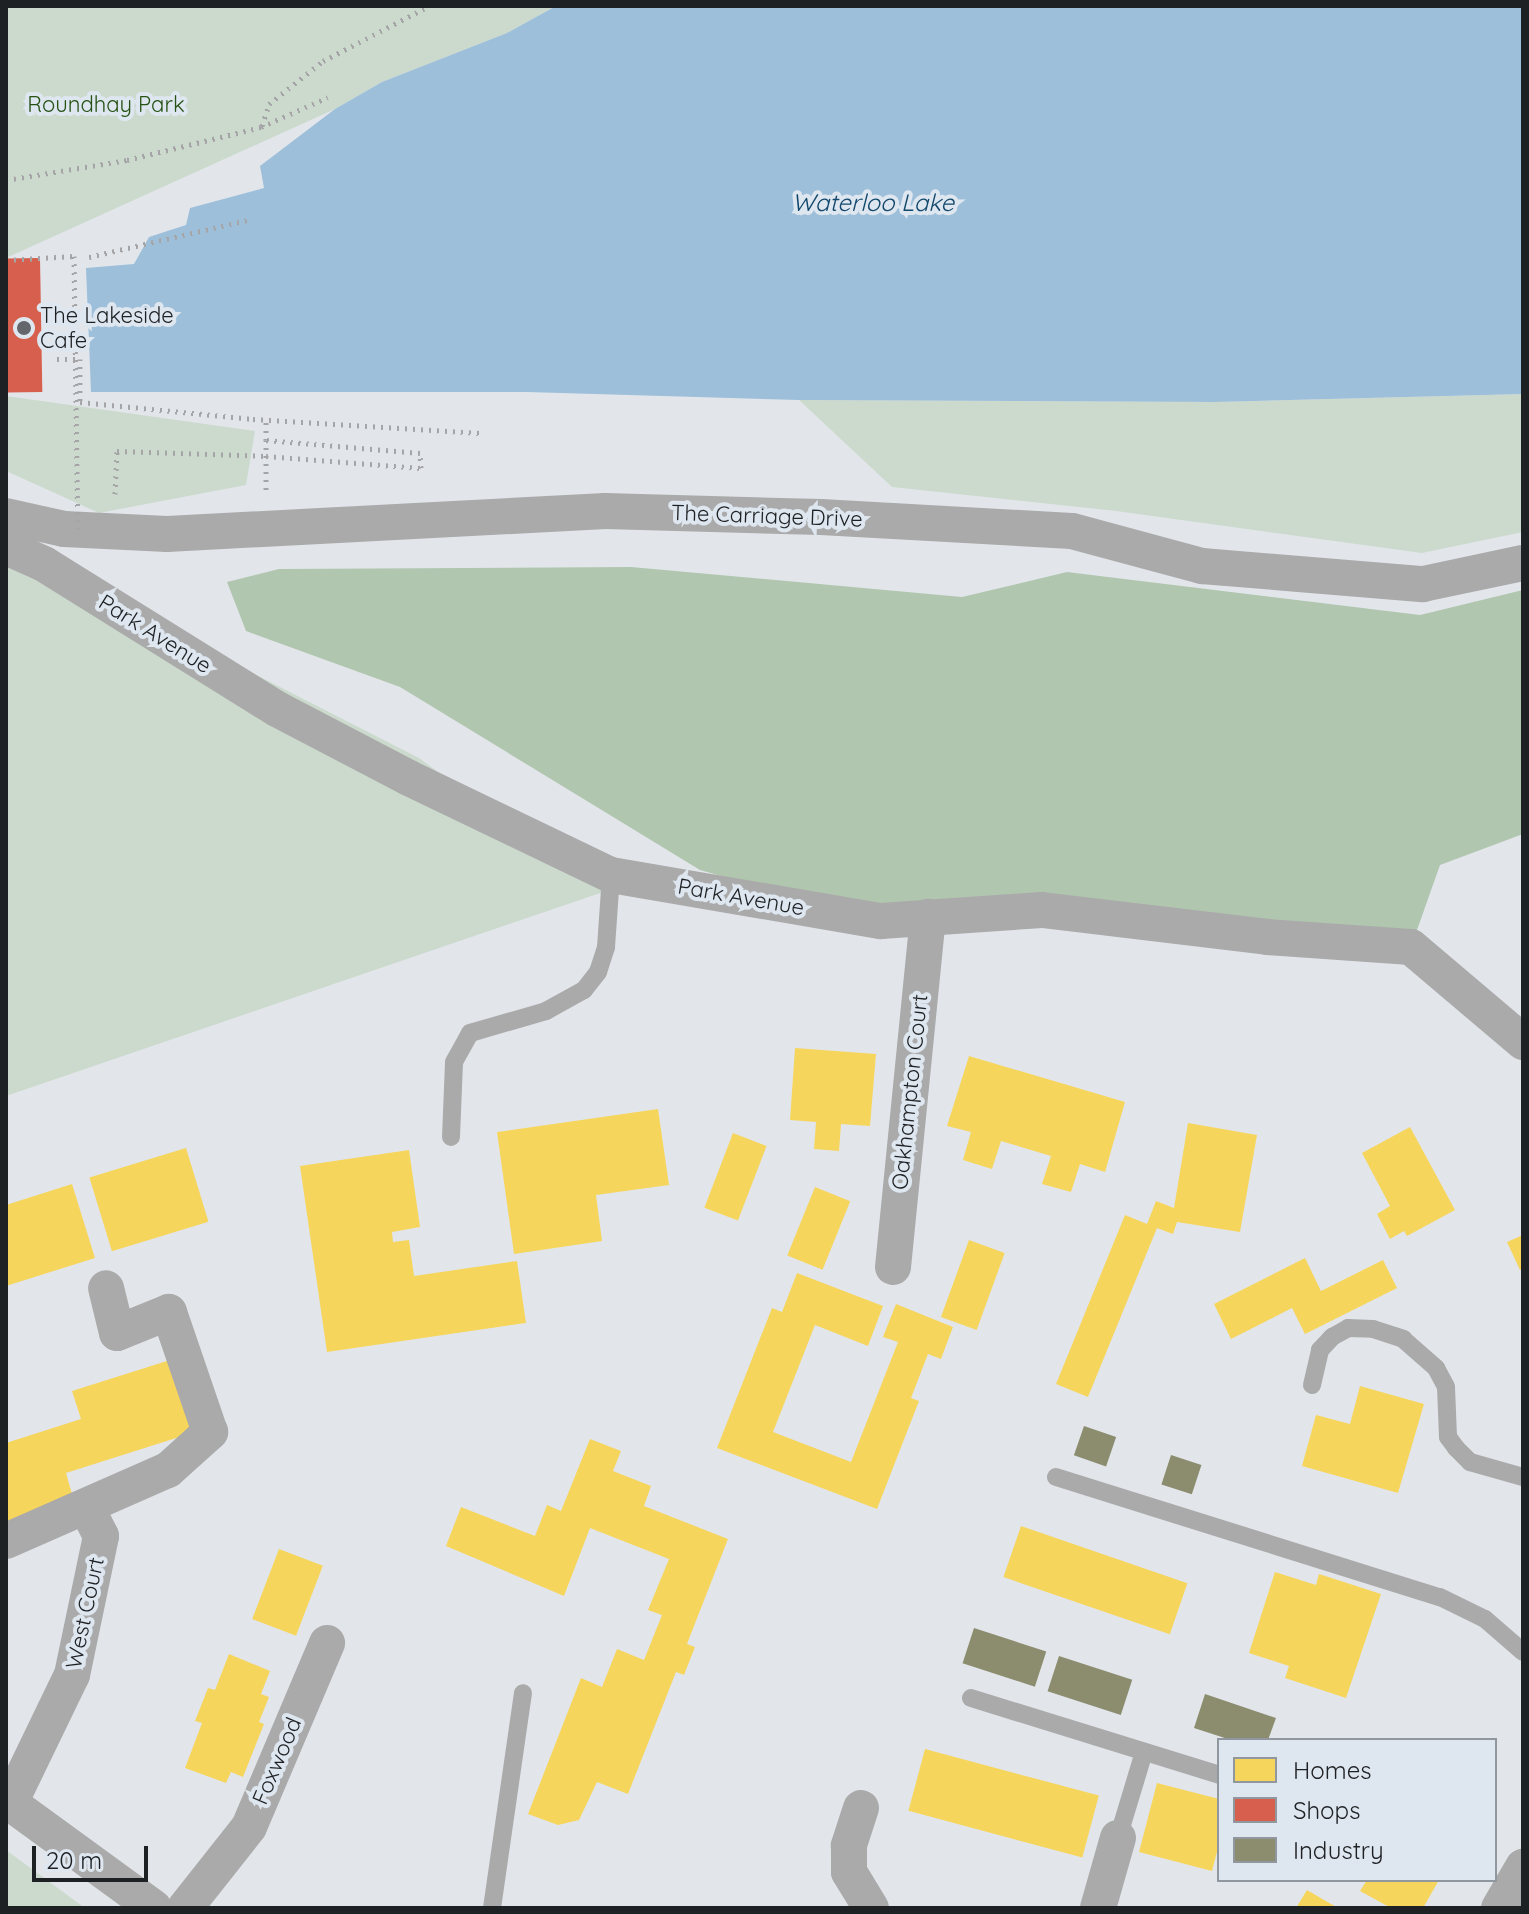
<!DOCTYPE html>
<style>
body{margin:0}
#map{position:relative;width:1529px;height:1914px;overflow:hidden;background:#e2e6eb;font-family:Quicksand,sans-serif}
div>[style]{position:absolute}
.green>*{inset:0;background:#ccdacd}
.forest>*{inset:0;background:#b1c6af}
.water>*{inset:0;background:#9dbfda}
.homes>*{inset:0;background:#f6d55c;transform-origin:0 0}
.shops>*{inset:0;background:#d6604d;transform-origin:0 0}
.industry>*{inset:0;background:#8c8c6e;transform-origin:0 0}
.path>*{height:5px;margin-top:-2.5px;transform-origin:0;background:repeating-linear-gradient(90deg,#a5a5a8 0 2px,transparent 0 8px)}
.lane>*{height:18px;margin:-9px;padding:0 9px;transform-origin:9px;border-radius:9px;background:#aaa}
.street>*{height:36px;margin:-18px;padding:0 18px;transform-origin:18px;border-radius:18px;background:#aaa}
.path-bridge>*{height:5px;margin-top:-2.5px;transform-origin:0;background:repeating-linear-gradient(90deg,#a5a5a8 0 2px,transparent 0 8px)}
.dots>*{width:22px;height:22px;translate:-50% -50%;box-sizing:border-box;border:4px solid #dee6ef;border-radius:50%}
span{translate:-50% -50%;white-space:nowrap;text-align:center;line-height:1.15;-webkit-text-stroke:8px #dee6ef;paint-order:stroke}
.park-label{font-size:22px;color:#265315}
.poi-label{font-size:22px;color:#1e2124}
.left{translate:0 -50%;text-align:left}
.street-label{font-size:22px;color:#1e2124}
.water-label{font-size:24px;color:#11486c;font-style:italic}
.frame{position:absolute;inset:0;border:8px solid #1e2124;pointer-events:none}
.legend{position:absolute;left:1217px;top:1738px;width:280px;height:144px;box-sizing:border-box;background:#dee6ef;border:2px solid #91979e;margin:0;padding:10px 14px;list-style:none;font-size:24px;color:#1e2124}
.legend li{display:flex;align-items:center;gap:16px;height:40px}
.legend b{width:40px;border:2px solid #91979e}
.scale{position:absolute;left:32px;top:1846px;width:116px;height:36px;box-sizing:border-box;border:4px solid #1e2124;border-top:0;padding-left:10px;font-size:24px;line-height:28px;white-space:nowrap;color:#1e2124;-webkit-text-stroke:6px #dee6ef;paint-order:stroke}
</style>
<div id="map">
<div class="green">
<div style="clip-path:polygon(6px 6px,556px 6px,507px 33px,382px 82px,335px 109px,6px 258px)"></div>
<div style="clip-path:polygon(1523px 394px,1523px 532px,1422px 553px,1116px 511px,892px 487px,799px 400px,1215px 402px)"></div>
<div style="clip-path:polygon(6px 396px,255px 431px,246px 485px,99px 513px,6px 471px)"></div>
<div style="clip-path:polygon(6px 547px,419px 758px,524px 835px,612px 889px,6px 1096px)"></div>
<div style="clip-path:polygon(6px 1850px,85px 1908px,6px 1908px)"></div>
</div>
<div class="forest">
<div style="clip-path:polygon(631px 567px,962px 597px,1067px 572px,1420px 615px,1523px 590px,1523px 834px,1440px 865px,1411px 947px,1267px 937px,881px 921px,700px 870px,400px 687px,246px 631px,227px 582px,279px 569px)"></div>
</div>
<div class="water">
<div style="clip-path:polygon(556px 6px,1523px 6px,1523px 394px,1215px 402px,799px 400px,527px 392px,91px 392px,86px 268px,134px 264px,149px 237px,186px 225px,190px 208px,264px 188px,260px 166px,335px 109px,382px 82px,507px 33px)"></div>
</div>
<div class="homes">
<div style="clip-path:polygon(795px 1048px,876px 1054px,870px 1126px,841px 1124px,839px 1151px,814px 1149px,816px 1122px,790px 1120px)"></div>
<div style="clip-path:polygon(969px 1056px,1125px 1102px,1105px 1172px,1080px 1164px,1071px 1192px,1042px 1184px,1051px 1156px,1001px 1141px,992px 1169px,963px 1160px,971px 1132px,947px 1126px)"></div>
<div style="clip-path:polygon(658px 1109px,669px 1185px,596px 1195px,602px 1241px,514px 1254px,497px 1132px)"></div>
<div style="clip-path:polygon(1188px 1123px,1257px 1135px,1240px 1232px,1177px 1222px,1173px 1234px,1157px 1228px,1088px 1397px,1056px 1384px,1125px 1215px,1147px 1224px,1156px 1201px,1174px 1208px)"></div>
<div style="clip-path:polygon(1410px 1127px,1455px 1210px,1407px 1236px,1404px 1231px,1390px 1239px,1377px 1214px,1390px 1206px,1362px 1153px)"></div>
<div style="left:733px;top:1133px;width:36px;height:80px;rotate:21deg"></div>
<div style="left:186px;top:1148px;width:77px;height:101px;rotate:73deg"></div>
<div style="clip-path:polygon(409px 1150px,420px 1227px,392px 1232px,393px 1242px,409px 1240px,414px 1276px,517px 1261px,526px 1323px,327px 1352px,300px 1166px)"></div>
<div style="clip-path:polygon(72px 1184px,95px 1258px,6px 1286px,6px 1205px)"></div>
<div style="left:815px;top:1187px;width:38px;height:74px;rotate:22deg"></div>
<div style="clip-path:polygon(1523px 1235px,1523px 1269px,1520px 1270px,1507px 1242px)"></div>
<div style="left:969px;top:1240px;width:38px;height:82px;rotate:20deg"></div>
<div style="clip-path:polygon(1305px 1258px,1321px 1291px,1383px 1260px,1397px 1288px,1305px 1334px,1292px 1308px,1231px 1339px,1214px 1304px)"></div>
<div style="clip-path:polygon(797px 1273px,883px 1306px,868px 1346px,815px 1325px,773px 1432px,851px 1462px,898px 1342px,883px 1337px,896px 1304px,953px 1327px,941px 1359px,928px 1354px,911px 1398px,919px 1401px,877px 1509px,717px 1448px,772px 1308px,782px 1312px)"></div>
<div style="clip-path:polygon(170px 1360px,192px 1433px,66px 1473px,74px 1501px,6px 1523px,6px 1443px,81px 1419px,72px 1391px)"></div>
<div style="clip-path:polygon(1360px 1386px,1424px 1404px,1398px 1493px,1302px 1466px,1316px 1415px,1350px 1424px)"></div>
<div style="clip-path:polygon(590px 1439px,621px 1451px,613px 1471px,651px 1486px,644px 1506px,728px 1539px,687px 1644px,695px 1647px,684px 1675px,676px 1672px,628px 1794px,597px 1782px,579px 1820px,558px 1825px,528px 1814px,581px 1678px,602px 1687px,617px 1649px,644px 1660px,662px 1615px,648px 1610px,669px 1559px,590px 1528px,564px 1596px,446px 1546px,461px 1507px,535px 1536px,547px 1505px,561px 1511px)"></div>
<div style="left:1021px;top:1526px;width:176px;height:54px;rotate:19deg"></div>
<div style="left:279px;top:1549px;width:47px;height:75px;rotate:21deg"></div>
<div style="clip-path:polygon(1275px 1572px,1316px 1585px,1319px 1574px,1381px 1594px,1346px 1698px,1285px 1678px,1289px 1666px,1249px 1653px)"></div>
<div style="clip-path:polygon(229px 1654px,270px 1671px,261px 1694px,269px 1697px,259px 1722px,264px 1724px,243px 1777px,231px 1772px,226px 1783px,185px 1768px,202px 1723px,195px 1721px,208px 1688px,215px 1690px)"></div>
<div style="left:925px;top:1749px;width:180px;height:64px;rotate:15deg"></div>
<div style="clip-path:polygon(1157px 1783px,1219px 1799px,1219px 1844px,1212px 1871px,1139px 1852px)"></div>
<div style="clip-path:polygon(1367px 1880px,1439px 1880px,1423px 1908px,1391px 1908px,1360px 1891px)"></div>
<div style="clip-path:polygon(1307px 1890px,1338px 1908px,1296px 1908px)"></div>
</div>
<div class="shops">
<div style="left:40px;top:258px;width:134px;height:35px;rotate:89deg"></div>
</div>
<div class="industry">
<div style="left:1084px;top:1426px;width:34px;height:31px;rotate:19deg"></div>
<div style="left:1171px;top:1455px;width:32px;height:31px;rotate:18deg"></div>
<div style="left:974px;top:1628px;width:76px;height:37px;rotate:18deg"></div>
<div style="left:1059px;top:1656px;width:77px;height:37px;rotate:18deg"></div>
<div style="clip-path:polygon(1205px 1694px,1276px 1718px,1268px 1740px,1231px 1740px,1194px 1728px)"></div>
</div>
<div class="path">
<div style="left:262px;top:126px;width:23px;rotate:-72deg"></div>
<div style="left:269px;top:104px;width:69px;rotate:-38.5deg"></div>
<div style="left:323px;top:61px;width:119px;rotate:-27.4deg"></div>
<div style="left:6px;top:180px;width:123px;rotate:-9.4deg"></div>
<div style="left:127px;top:160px;width:138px;rotate:-13.8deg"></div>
<div style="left:261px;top:127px;width:73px;rotate:-24.1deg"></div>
<div style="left:89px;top:257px;width:167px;rotate:-13.1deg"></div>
<div style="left:57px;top:359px;width:23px"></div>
<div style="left:80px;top:359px;width:43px;rotate:90deg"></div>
<div style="left:80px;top:402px;width:174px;rotate:5.6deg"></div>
<div style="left:253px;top:419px;width:228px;rotate:3.5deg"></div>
<div style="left:266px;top:440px;width:52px;rotate:90deg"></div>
<div style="left:115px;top:494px;width:43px;rotate:-87.3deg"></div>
<div style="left:117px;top:451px;width:149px;rotate:1.9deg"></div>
<div style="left:266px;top:456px;width:155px;rotate:4.4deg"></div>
<div style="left:421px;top:468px;width:15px;rotate:-94deg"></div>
<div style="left:420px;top:453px;width:155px;rotate:-175.2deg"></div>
<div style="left:266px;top:440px;width:21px;rotate:-90deg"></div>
</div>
<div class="lane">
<div style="left:451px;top:1137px;width:75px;rotate:-87.7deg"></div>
<div style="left:454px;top:1062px;width:33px;rotate:-61deg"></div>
<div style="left:470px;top:1033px;width:79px;rotate:-16.1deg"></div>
<div style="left:546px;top:1011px;width:43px;rotate:-28.9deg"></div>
<div style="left:584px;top:990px;width:23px;rotate:-52deg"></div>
<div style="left:598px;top:972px;width:26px;rotate:-72deg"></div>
<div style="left:606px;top:947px;width:72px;rotate:-86deg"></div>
<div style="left:1312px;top:1385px;width:36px;rotate:-77deg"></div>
<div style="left:1320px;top:1350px;width:18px;rotate:-47deg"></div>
<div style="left:1332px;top:1337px;width:18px;rotate:-29deg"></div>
<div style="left:1348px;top:1328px;width:25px;rotate:2deg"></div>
<div style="left:1373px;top:1329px;width:32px;rotate:18deg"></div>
<div style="left:1403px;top:1339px;width:44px;rotate:41.3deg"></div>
<div style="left:1436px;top:1368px;width:21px;rotate:62deg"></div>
<div style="left:1446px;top:1387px;width:50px;rotate:87.7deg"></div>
<div style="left:1448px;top:1437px;width:14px;rotate:54deg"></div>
<div style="left:1456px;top:1448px;width:20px;rotate:45deg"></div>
<div style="left:1470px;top:1462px;width:55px;rotate:15.8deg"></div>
<div style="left:1056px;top:1477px;width:402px;rotate:17.4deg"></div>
<div style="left:1440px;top:1597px;width:50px;rotate:26.1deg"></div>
<div style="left:1485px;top:1619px;width:50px;rotate:41deg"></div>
<div style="left:971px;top:1698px;width:260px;rotate:17.2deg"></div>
<div style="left:1118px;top:1838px;width:90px;rotate:-73.2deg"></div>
<div style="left:492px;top:1908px;width:217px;rotate:-81.8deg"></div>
</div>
<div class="street">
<div style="left:6px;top:516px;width:59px;rotate:12.6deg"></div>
<div style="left:64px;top:529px;width:103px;rotate:2.8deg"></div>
<div style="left:167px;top:534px;width:439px;rotate:-3deg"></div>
<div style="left:605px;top:511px;width:216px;rotate:1.6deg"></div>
<div style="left:821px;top:517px;width:251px;rotate:3.2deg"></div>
<div style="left:1072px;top:531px;width:135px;rotate:15.1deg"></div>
<div style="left:1202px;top:566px;width:222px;rotate:4.7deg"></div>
<div style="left:1423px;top:584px;width:102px;rotate:-11.9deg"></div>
<div style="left:6px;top:547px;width:42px;rotate:24.1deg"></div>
<div style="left:44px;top:564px;width:274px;rotate:31.9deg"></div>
<div style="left:277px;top:709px;width:149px;rotate:27.6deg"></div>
<div style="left:409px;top:778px;width:224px;rotate:25.7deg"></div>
<div style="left:611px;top:875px;width:274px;rotate:9.7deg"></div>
<div style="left:881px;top:921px;width:161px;rotate:-3.9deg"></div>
<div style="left:1042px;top:910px;width:227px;rotate:6.8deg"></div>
<div style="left:1267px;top:937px;width:144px;rotate:4deg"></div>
<div style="left:1411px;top:947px;width:147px;rotate:40.3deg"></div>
<div style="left:893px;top:1267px;width:352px;rotate:-84.3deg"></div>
<div style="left:6px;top:1541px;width:177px;rotate:-23.7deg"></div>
<div style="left:168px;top:1470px;width:57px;rotate:-42.1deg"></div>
<div style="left:210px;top:1432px;width:127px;rotate:-108.9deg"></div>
<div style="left:169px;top:1312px;width:56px;rotate:158deg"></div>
<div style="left:117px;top:1333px;width:46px;rotate:-103.7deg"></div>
<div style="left:6px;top:1800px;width:183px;rotate:36.1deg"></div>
<div style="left:10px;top:1803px;width:142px;rotate:-64.2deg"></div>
<div style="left:72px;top:1675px;width:142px;rotate:-78.2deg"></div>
<div style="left:101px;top:1536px;width:30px;rotate:-117deg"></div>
<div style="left:861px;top:1808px;width:40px;rotate:108deg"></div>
<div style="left:849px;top:1846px;width:26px;rotate:90deg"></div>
<div style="left:849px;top:1872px;width:42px;rotate:58.6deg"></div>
<div style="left:185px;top:1908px;width:103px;rotate:-51.7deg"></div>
<div style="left:249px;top:1827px;width:200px;rotate:-67deg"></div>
<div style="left:1098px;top:1908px;width:73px;rotate:-74.1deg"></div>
<div style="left:1499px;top:1908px;width:48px;rotate:-59.7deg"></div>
</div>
<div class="path-bridge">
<div style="left:6px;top:260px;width:68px;rotate:-3.4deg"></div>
<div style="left:74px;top:256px;width:273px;rotate:89.2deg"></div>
</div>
<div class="dots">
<div style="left:24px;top:328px;background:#63666a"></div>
</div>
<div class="park-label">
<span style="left:106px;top:105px">Roundhay Park</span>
</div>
<div class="poi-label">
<span class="left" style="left:40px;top:328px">The Lakeside<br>Cafe</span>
</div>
<div class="street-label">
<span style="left:767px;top:516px;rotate:2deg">The Carriage Drive</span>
<span style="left:155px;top:634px;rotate:32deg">Park Avenue</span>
<span style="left:741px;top:897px;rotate:10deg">Park Avenue</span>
<span style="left:910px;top:1092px;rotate:-84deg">Oakhampton Court</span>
<span style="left:85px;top:1613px;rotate:-78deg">West Court</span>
<span style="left:277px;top:1761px;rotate:-67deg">Foxwood</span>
</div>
<div class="water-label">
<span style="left:873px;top:203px">Waterloo Lake</span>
</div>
<div class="frame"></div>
<ul class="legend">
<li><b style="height:22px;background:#f6d55c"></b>Homes</li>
<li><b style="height:22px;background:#d6604d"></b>Shops</li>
<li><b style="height:22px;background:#8c8c6e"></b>Industry</li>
</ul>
<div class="scale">20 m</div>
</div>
